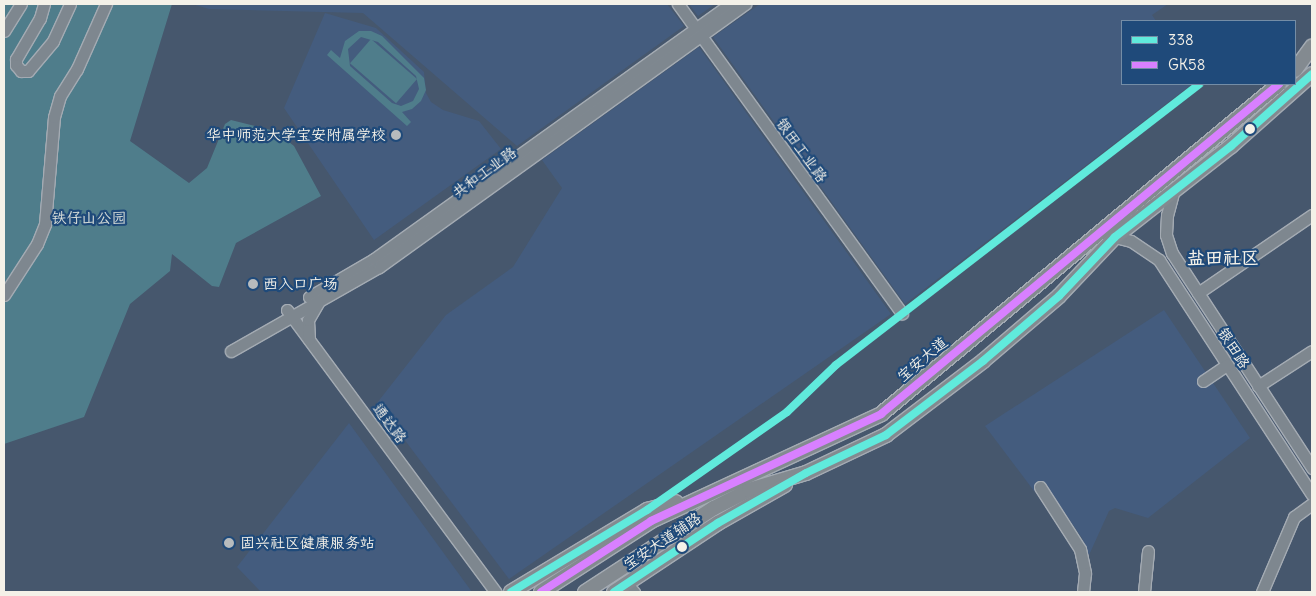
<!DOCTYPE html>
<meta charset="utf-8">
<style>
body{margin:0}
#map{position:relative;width:1316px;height:596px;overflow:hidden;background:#46576d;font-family:Delius,"LXGW WenKai TC",sans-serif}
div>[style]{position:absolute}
.built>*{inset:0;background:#445c7e}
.green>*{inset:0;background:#4f7d8b;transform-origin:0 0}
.roads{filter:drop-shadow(1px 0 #a4abb3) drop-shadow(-1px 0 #a4abb3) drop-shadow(0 1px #a4abb3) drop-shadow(0 -1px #a4abb3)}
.minor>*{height:11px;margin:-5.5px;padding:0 5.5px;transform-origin:5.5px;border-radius:5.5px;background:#7e878f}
.major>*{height:14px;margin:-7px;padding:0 7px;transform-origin:7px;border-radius:7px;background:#838a90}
.bus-1>*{height:8px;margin:-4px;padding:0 4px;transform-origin:4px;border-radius:4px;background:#60eadc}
.bus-2>*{height:8px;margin:-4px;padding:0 4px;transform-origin:4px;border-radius:4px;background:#d880ff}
.dots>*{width:14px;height:14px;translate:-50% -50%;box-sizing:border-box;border:2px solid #1f4a7a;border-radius:50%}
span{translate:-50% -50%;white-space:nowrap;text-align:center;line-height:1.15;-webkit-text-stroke:4.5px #1f4a7a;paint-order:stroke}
.poi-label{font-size:15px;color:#f4f1e8}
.right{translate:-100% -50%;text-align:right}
.left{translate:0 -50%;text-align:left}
.street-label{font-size:15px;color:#f4f1e8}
.park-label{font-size:15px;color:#dbe0db}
.quarter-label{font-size:18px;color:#f4f1e8;font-weight:700}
.frame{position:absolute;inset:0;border:5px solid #f4f1e8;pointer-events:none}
.legend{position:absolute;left:1121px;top:20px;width:175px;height:65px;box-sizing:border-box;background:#1f4a7a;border:1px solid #748da6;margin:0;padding:6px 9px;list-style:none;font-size:15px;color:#f4f1e8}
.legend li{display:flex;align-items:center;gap:10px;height:25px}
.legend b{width:25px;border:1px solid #748da6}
</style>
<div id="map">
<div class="built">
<div style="clip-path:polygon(192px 4px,667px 4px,684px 26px,517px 146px,363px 13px,209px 9px)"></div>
<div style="clip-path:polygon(689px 4px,715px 4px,698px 16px)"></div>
<div style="clip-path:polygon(760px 4px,1168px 4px,1152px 15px,1156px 21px,1122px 21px,1122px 84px,1192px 84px,905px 304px,713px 37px)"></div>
<div style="clip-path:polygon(325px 13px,376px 28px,424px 72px,426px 93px,431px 102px,443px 110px,479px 121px,501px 149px,374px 240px,284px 108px)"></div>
<div style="clip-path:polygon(699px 47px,891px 314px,509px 579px,377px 403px,446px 315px,513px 267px,562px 188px,542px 160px)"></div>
<div style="clip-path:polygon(1164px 310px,1250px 438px,1148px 518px,1115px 508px,1109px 511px,1089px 555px,1082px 538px,1045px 484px,1034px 491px,985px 426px)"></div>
<div style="clip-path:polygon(349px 423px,472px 592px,261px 592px,237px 567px)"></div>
</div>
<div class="green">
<div style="clip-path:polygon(4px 4px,172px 4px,130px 141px,189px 183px,207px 168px,225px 124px,231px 120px,275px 131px,294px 146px,321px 196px,236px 243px,219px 287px,212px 286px,172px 254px,170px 271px,130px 304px,84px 417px,4px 444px)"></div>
<div style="clip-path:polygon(evenodd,359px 31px,371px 31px,382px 36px,424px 78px,426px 90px,421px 101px,412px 109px,402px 112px,411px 122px,407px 126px,327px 55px,331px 50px,340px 58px,345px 41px,359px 31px,361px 37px,378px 42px,416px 76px,419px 89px,413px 101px,401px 106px,392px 103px,350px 66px,348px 49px,361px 37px)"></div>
<div style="left:371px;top:39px;width:61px;height:32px;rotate:41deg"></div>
</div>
<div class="roads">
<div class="minor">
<div style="left:44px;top:4px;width:15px;rotate:106deg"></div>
<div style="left:40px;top:18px;width:48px;rotate:120.3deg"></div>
<div style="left:16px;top:59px;width:6px;rotate:90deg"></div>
<div style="left:16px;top:65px;width:8px;rotate:50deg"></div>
<div style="left:21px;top:71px;width:7px"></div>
<div style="left:28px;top:71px;width:39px;rotate:-50deg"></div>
<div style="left:53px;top:41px;width:41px;rotate:-65.3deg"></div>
<div style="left:678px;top:4px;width:382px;rotate:54.1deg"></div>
<div style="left:4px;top:31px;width:32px;rotate:-58deg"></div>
<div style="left:1173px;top:193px;width:23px;rotate:105deg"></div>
<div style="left:1167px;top:215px;width:20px;rotate:93deg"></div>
<div style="left:1166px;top:235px;width:19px;rotate:72deg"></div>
<div style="left:1172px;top:253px;width:257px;rotate:56.9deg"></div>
<div style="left:1115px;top:237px;width:16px;rotate:14deg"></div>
<div style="left:1131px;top:241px;width:34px;rotate:34deg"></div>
<div style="left:1159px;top:260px;width:280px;rotate:56.9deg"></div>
<div style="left:1198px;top:293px;width:138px;rotate:-34.4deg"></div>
<div style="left:4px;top:295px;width:61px;rotate:-57.1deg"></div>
<div style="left:37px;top:244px;width:22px;rotate:-68deg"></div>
<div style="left:45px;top:224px;width:107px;rotate:-85.2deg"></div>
<div style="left:54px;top:117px;width:22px;rotate:-74deg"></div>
<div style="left:60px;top:96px;width:32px;rotate:-58deg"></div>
<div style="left:77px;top:69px;width:71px;rotate:-66deg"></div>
<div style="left:309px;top:297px;width:75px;rotate:-30.3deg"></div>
<div style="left:374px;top:259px;width:438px;rotate:-35.6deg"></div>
<div style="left:287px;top:310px;width:351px;rotate:53.5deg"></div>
<div style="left:309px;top:339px;width:19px;rotate:-93deg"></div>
<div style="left:308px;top:320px;width:20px;rotate:-60deg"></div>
<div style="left:231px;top:351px;width:170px;rotate:-29.6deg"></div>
<div style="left:379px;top:267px;width:451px;rotate:-35.7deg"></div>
<div style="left:1203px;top:381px;width:29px;rotate:-34deg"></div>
<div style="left:1258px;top:386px;width:64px;rotate:-32.9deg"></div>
<div style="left:1040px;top:487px;width:74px;rotate:57.2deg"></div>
<div style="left:1080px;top:549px;width:25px;rotate:78deg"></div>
<div style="left:1085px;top:573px;width:19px;rotate:96deg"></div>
<div style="left:627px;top:584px;width:11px;rotate:49deg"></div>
<div style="left:1144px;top:592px;width:41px;rotate:-84.4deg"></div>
<div style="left:1262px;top:592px;width:82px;rotate:-66.9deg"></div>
<div style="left:1294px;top:517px;width:22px;rotate:-36deg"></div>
</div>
<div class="major">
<div style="left:1295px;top:70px;width:29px;rotate:-54deg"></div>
<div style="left:511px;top:592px;width:159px;rotate:-31.1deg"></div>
<div style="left:647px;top:510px;width:30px;rotate:-15deg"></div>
<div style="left:541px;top:592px;width:131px;rotate:-32.8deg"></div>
<div style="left:651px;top:521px;width:254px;rotate:-24.9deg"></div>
<div style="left:881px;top:414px;width:517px;rotate:-39.66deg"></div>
<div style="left:585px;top:592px;width:154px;rotate:-33.1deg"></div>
<div style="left:714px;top:508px;width:39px;rotate:-27deg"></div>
<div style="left:749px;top:490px;width:59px;rotate:-16.6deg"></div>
<div style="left:806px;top:473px;width:89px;rotate:-25.4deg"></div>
<div style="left:886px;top:435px;width:122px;rotate:-37.3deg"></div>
<div style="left:983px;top:361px;width:100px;rotate:-40.5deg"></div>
<div style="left:1059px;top:296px;width:81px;rotate:-46.5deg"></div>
<div style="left:1115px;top:237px;width:147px;rotate:-38.1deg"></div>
<div style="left:1231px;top:146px;width:108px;rotate:-41.6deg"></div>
<div style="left:614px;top:592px;width:125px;rotate:-33.6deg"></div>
<div style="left:718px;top:523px;width:77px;rotate:-29.6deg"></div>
</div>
</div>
<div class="bus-1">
<div style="left:511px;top:592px;width:159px;rotate:-31.1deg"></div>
<div style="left:647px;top:510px;width:171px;rotate:-35deg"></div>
<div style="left:787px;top:412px;width:68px;rotate:-43.8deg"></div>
<div style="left:836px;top:365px;width:459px;rotate:-37.7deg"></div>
<div style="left:614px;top:592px;width:125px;rotate:-33.6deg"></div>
<div style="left:718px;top:523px;width:101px;rotate:-29.6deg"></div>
<div style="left:806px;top:473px;width:89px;rotate:-25.4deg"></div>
<div style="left:886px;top:435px;width:122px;rotate:-37.3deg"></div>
<div style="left:983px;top:361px;width:100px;rotate:-40.5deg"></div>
<div style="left:1059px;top:296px;width:81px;rotate:-46.5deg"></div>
<div style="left:1115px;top:237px;width:147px;rotate:-38.1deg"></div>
<div style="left:1231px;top:146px;width:108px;rotate:-41.6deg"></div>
</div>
<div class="bus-2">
<div style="left:541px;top:592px;width:131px;rotate:-32.8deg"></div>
<div style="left:651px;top:521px;width:254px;rotate:-24.9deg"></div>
<div style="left:881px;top:414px;width:517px;rotate:-39.66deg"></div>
</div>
<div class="dots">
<div style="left:1250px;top:129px;background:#f4f1e8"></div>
<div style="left:396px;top:135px;background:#b7bbbd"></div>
<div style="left:253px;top:284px;background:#b7bbbd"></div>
<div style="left:229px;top:543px;background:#b7bbbd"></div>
<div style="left:682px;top:547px;background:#f4f1e8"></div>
</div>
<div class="poi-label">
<span class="right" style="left:386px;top:135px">华中师范大学宝安附属学校</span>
<span class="left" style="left:263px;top:284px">西入口广场</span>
<span class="left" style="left:240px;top:543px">固兴社区健康服务站</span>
</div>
<div class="street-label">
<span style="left:802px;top:150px;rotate:54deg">银田工业路</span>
<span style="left:484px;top:172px;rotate:-36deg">共和工业路</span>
<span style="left:1234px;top:348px;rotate:57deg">银田路</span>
<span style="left:922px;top:359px;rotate:-40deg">宝安大道</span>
<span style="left:390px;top:423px;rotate:53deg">通达路</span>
<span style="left:662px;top:541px;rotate:-34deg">宝安大道辅路</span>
</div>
<div class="park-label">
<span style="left:89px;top:218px">铁仔山公园</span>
</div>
<div class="quarter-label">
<span style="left:1223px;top:258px">盐田社区</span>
</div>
<div class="frame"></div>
<ul class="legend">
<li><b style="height:6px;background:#60eadc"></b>338</li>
<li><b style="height:6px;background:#d880ff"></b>GK58</li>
</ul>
</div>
